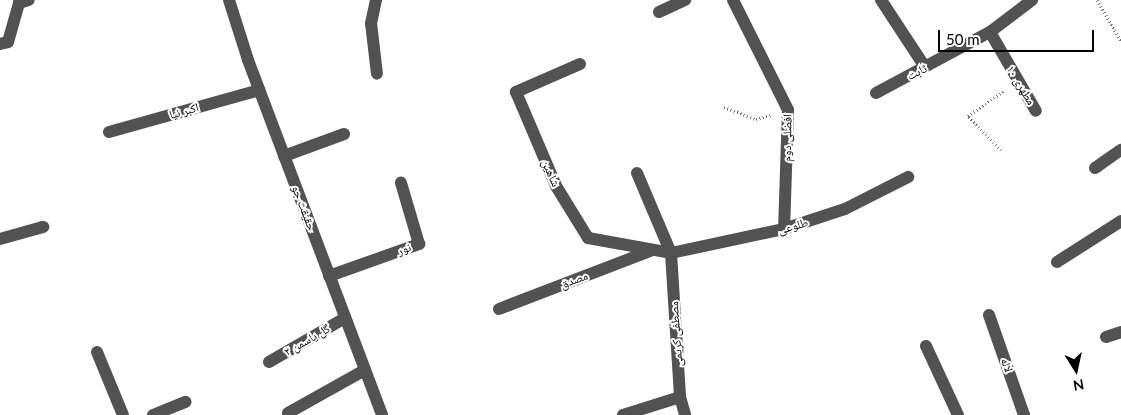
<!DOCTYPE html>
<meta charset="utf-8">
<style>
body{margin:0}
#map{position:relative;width:1121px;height:415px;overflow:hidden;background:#fff;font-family:Lato,"Noto Naskh Arabic",sans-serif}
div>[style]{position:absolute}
.path>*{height:3px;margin-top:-1.5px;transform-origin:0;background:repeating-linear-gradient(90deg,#747474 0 1px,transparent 0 3.5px)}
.minor>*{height:12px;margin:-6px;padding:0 6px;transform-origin:6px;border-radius:6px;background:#525252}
span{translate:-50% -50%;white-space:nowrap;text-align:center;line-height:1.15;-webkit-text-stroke:4px #fff;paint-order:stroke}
.street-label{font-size:12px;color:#000}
.north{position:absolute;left:1051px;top:345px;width:50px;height:50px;-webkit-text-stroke:4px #fff;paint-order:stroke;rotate:170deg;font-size:14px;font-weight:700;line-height:20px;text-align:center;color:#000}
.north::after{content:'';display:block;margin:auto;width:18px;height:22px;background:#000;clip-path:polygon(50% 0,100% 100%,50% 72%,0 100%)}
.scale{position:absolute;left:938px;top:30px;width:156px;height:22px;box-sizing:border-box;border:2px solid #000;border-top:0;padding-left:6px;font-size:15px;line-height:18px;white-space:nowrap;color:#000;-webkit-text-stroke:4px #fff;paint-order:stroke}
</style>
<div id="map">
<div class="path">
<div style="left:1097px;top:0;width:48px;rotate:59.7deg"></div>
<div style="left:724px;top:107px;width:34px;rotate:21deg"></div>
<div style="left:756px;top:119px;width:16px;rotate:-15deg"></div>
<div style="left:1001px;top:150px;width:47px;rotate:-134.1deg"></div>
<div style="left:968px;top:116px;width:45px;rotate:-35.1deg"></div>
</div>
<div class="minor">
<div style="left:229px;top:0;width:63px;rotate:72.4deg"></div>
<div style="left:248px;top:60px;width:379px;rotate:69.3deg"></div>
<div style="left:376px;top:0;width:24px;rotate:102deg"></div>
<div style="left:371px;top:23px;width:51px;rotate:83.3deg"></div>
<div style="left:733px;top:0;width:123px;rotate:63.4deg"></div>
<div style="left:788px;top:110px;width:119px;rotate:91.9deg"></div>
<div style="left:881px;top:0;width:80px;rotate:56.7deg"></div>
<div style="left:659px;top:12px;width:29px;rotate:-25deg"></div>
<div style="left:990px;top:32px;width:91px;rotate:59.8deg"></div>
<div style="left:0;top:44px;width:8px;rotate:-14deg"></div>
<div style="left:8px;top:42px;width:41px;rotate:-74.2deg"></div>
<div style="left:19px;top:3px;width:10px;rotate:-17deg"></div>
<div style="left:580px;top:64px;width:70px;rotate:156.4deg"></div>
<div style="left:516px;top:92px;width:102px;rotate:66.9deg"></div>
<div style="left:556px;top:186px;width:61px;rotate:58.4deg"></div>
<div style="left:588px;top:238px;width:84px;rotate:10.2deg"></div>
<div style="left:671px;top:253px;width:116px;rotate:-12deg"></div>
<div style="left:784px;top:229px;width:64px;rotate:-18.2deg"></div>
<div style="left:845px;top:209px;width:71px;rotate:-26.9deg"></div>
<div style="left:876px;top:93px;width:129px;rotate:-28.2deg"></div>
<div style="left:990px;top:32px;width:53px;rotate:-37.3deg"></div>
<div style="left:109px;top:132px;width:156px;rotate:-15.6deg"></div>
<div style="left:284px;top:156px;width:64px;rotate:-20.1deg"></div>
<div style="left:1095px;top:168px;width:32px;rotate:-35deg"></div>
<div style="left:637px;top:173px;width:87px;rotate:67deg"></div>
<div style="left:671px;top:253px;width:144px;rotate:86.4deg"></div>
<div style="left:680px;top:397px;width:19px;rotate:74deg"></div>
<div style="left:0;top:239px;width:45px;rotate:-15.6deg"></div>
<div style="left:1057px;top:262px;width:76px;rotate:-32.6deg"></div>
<div style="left:329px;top:276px;width:96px;rotate:-19.6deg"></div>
<div style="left:419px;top:244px;width:64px;rotate:-106.4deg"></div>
<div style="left:499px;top:309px;width:162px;rotate:-21deg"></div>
<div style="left:989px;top:315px;width:106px;rotate:70.7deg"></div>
<div style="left:1106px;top:337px;width:16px;rotate:-18deg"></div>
<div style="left:926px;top:346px;width:76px;rotate:65.1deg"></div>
<div style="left:97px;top:352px;width:68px;rotate:67.6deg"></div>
<div style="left:269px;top:362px;width:88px;rotate:-30.1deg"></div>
<div style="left:288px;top:413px;width:88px;rotate:-29.2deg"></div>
<div style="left:153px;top:415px;width:35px;rotate:-22deg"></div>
<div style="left:623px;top:415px;width:60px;rotate:-17.5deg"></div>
</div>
<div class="street-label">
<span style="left:917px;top:72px;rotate:-27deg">ثابت</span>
<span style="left:1021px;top:85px;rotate:59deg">مطهری ۱۰</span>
<span style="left:184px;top:111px;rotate:-16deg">اکبر نیا</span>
<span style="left:787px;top:138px;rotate:-89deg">افضلی دوم</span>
<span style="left:551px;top:173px;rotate:66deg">شاهین</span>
<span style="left:304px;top:208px;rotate:69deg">حقیقت جو</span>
<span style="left:793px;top:226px;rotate:-16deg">طلوعی</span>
<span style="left:404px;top:249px;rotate:-20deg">نور</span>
<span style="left:574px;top:280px;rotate:-21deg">مصدق</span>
<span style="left:676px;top:334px;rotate:-94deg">مصطفی کریمی</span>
<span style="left:307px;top:340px;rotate:-30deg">گل یاسمن ۲</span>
<span style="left:1007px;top:365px;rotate:71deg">لاله</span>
</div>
<div class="north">N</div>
<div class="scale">50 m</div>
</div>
